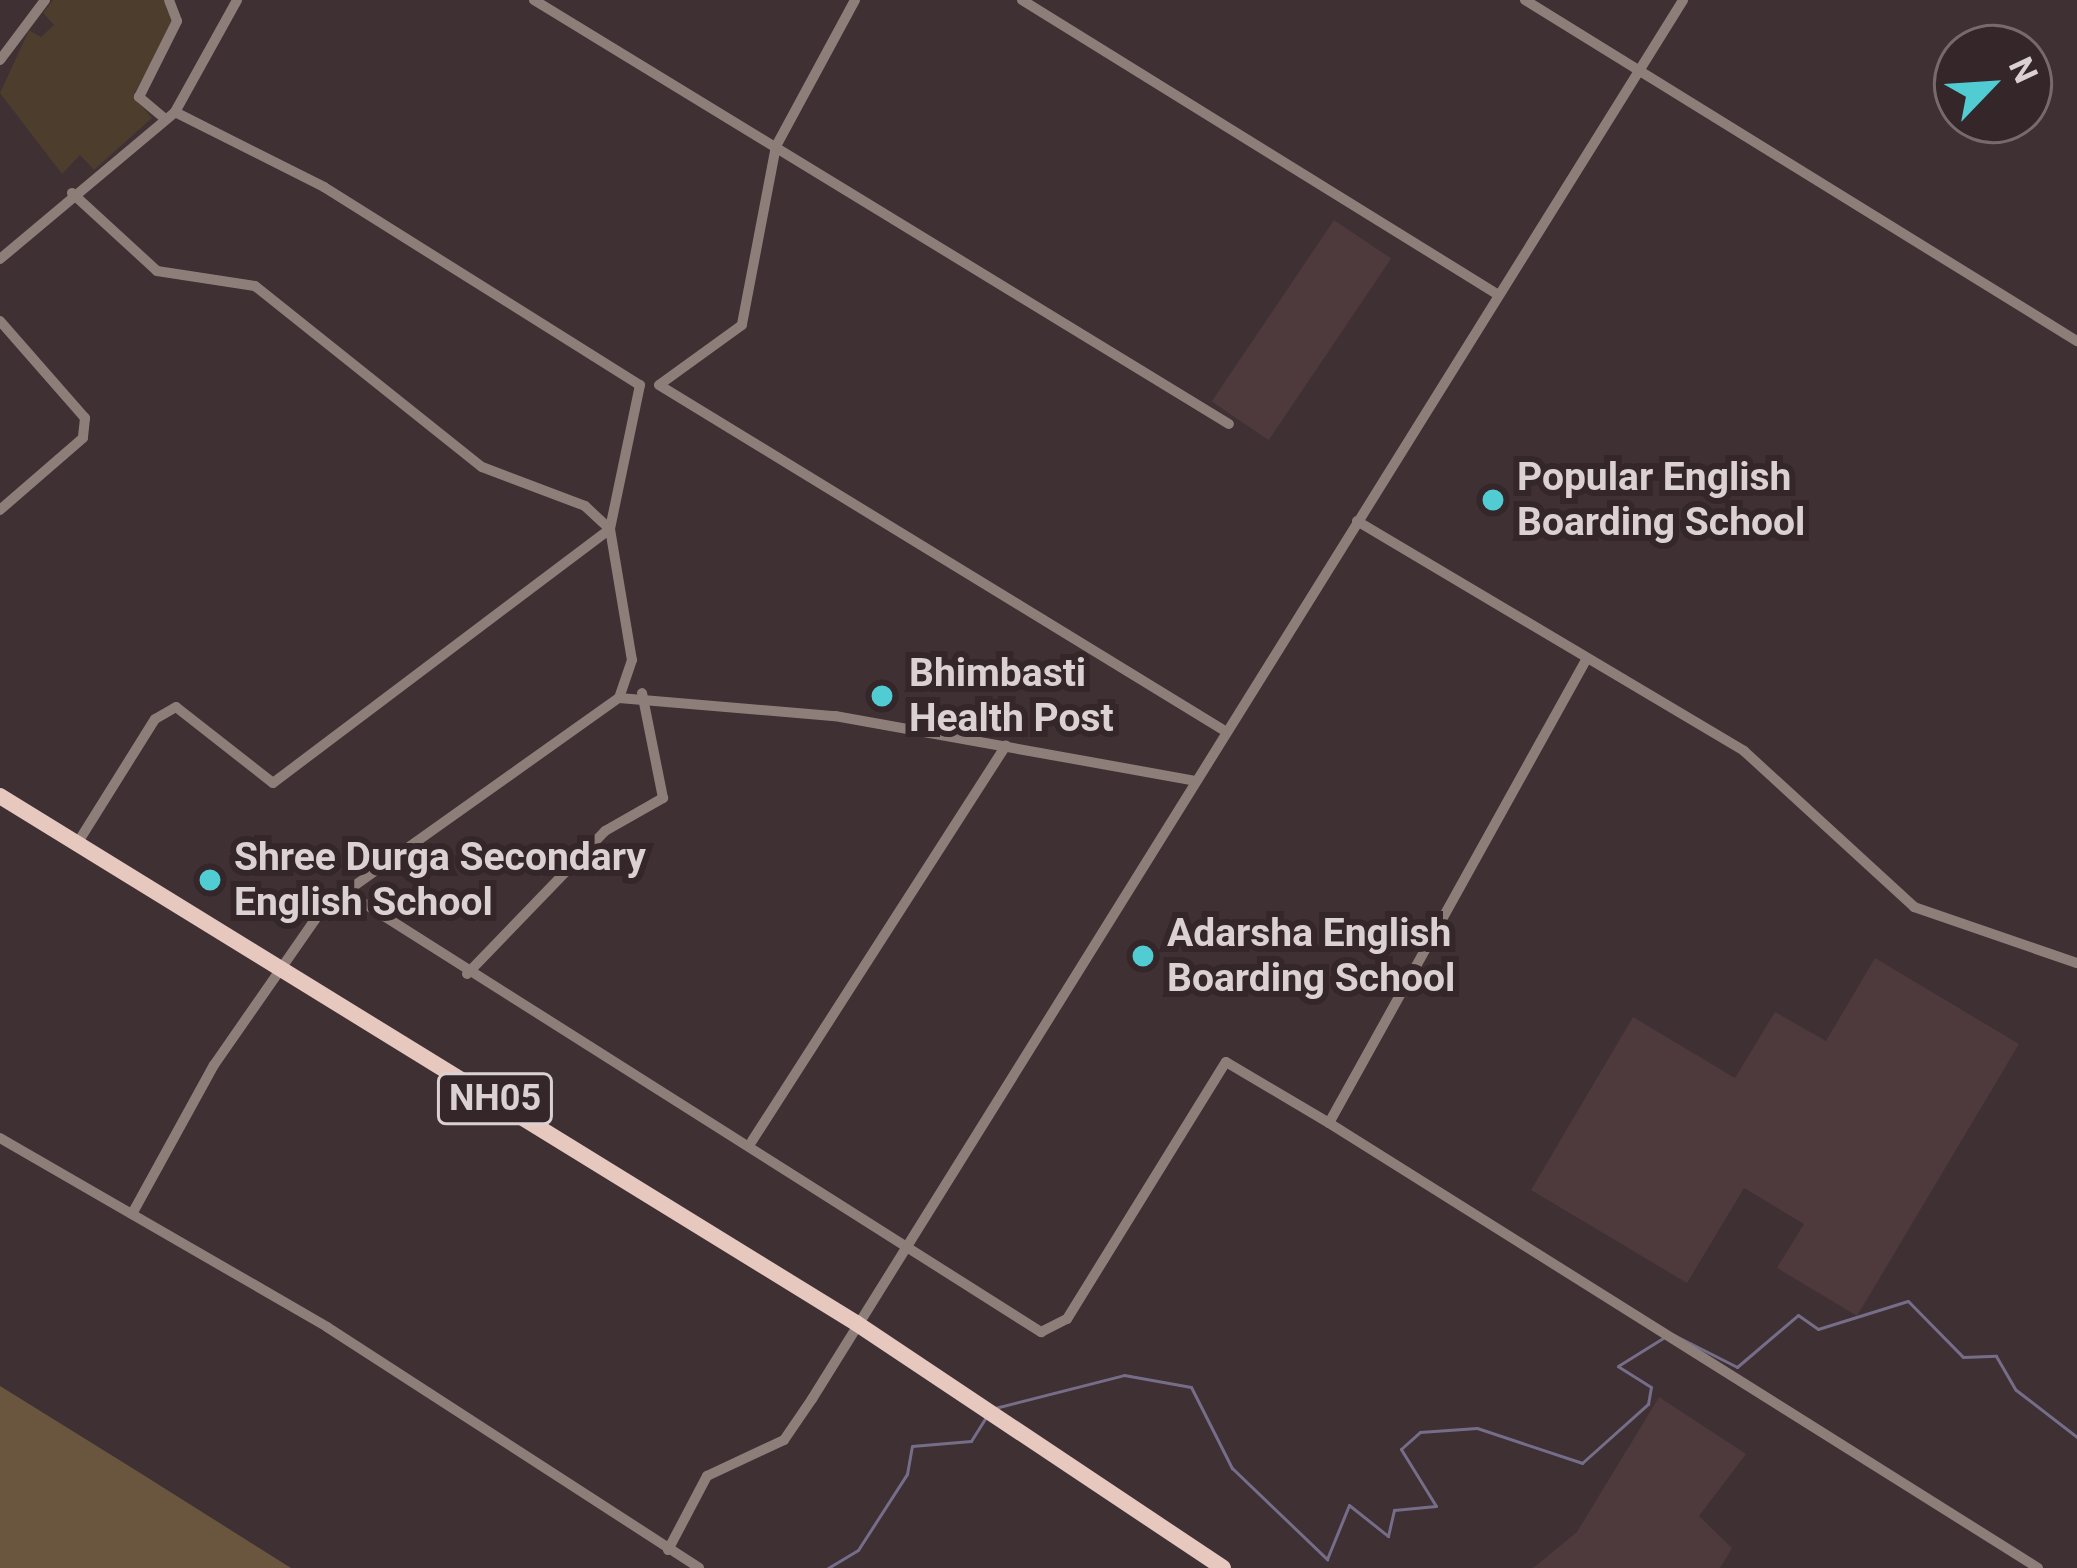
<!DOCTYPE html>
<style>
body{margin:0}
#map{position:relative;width:2077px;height:1568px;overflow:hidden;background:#3e3033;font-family:Roboto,sans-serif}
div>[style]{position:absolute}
.built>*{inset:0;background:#4e393d;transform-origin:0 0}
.green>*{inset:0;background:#4c3d2d}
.forest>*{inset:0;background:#6a563f}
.stream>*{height:3px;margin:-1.5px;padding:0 1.5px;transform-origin:1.5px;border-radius:1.5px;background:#766d89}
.minor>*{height:10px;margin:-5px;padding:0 5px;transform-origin:5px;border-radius:5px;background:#8e7e7a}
.primary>*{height:16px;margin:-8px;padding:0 8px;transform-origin:8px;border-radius:8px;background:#e7c8be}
.dots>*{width:33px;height:33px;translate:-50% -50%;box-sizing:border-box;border:6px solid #342629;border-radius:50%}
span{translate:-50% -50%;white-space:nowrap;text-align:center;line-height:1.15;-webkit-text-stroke:12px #342629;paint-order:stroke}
.shield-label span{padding:3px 9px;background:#342629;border:3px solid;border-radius:9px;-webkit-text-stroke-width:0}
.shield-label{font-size:36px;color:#dbd1d3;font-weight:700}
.poi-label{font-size:39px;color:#dbd1d3;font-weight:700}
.left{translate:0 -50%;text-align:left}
.north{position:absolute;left:1933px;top:24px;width:120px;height:120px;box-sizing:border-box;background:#342629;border:3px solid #776a6d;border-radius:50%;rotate:65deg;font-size:33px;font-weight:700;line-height:48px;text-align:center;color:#dbd1d3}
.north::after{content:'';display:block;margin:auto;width:42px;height:54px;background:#51ccd3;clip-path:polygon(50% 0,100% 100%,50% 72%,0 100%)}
</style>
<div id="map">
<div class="built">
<div style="left:1334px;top:220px;width:69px;height:219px;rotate:34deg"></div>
<div style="clip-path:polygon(1875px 958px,2019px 1044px,1857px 1316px,1777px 1268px,1804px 1224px,1744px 1188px,1687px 1283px,1531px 1190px,1633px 1017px,1735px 1078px,1775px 1012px,1826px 1041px)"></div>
<div style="clip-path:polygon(1659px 1397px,1746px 1454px,1699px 1516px,1732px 1548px,1720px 1568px,1533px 1568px,1577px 1532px)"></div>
</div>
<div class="green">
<div style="clip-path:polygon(53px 0,164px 0,172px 24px,133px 96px,152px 118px,94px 170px,80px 155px,62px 174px,0 93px,29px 30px,41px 37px,54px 25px,43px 13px)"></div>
</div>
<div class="forest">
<div style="clip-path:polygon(0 1386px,137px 1471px,291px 1568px,0 1568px)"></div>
</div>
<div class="stream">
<div style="left:1672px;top:1334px;width:73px;rotate:26.9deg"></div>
<div style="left:1737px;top:1367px;width:80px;rotate:-40.4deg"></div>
<div style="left:1798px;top:1315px;width:24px;rotate:35deg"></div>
<div style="left:1818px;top:1329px;width:94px;rotate:-17.3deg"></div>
<div style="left:1908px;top:1301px;width:78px;rotate:45.5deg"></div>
<div style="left:1963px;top:1357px;width:33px;rotate:-2deg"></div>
<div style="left:1996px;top:1356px;width:39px;rotate:60deg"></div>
<div style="left:2016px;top:1390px;width:77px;rotate:37.6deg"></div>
<div style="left:995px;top:1408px;width:133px;rotate:-14.3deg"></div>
<div style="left:1124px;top:1375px;width:68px;rotate:10.2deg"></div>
<div style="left:1191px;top:1387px;width:91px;rotate:63.2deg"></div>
<div style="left:1232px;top:1468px;width:132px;rotate:43.8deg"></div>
<div style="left:1327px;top:1559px;width:58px;rotate:-67.8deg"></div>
<div style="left:1349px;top:1505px;width:50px;rotate:38.5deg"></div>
<div style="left:1388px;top:1536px;width:27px;rotate:-77deg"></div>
<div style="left:1394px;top:1510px;width:42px;rotate:-5.4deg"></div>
<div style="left:1436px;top:1506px;width:67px;rotate:-121.6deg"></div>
<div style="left:1401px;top:1449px;width:25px;rotate:-42deg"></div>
<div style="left:1420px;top:1432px;width:57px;rotate:-4deg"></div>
<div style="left:1477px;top:1428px;width:111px;rotate:18.4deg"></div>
<div style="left:1582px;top:1463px;width:89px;rotate:-41.8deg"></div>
<div style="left:1648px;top:1404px;width:17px;rotate:-80deg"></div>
<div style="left:1651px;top:1387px;width:39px;rotate:-148deg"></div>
<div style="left:1618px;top:1366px;width:53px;rotate:-31.9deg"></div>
<div style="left:828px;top:1568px;width:35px;rotate:-31deg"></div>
<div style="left:858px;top:1550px;width:90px;rotate:-57.2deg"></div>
<div style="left:907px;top:1474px;width:28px;rotate:-80deg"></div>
<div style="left:912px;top:1446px;width:59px;rotate:-4.8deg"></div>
<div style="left:971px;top:1441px;width:26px;rotate:-58deg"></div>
</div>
<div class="minor">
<div style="left:534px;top:0;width:814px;rotate:31.39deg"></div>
<div style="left:855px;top:0;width:166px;rotate:118.4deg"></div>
<div style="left:776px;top:146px;width:182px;rotate:100.8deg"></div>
<div style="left:742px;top:325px;width:102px;rotate:144.1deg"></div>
<div style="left:659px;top:385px;width:660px;rotate:31.43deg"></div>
<div style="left:1022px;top:0;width:559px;rotate:31.76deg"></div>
<div style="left:1525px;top:0;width:649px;rotate:31.71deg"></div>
<div style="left:0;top:60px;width:75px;rotate:-53.1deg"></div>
<div style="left:175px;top:112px;width:167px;rotate:26.7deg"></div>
<div style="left:324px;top:187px;width:373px;rotate:32.1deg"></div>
<div style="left:640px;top:385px;width:147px;rotate:101.8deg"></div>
<div style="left:610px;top:529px;width:133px;rotate:80.5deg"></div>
<div style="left:632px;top:660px;width:40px;rotate:108.9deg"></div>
<div style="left:164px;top:118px;width:33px;rotate:-140deg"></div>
<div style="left:139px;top:97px;width:85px;rotate:-63.4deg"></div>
<div style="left:177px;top:21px;width:22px;rotate:-111deg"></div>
<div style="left:72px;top:193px;width:115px;rotate:42.5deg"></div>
<div style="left:157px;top:271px;width:99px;rotate:8.7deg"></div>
<div style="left:255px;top:286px;width:290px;rotate:38.6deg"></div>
<div style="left:482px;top:467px;width:110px;rotate:20.7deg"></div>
<div style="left:585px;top:506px;width:34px;rotate:43deg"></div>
<div style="left:610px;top:529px;width:422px;rotate:143deg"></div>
<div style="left:273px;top:783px;width:123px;rotate:-141.9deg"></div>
<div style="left:176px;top:707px;width:24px;rotate:150deg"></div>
<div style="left:155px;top:719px;width:147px;rotate:122deg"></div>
<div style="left:0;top:259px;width:229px;rotate:-40deg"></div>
<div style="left:175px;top:112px;width:128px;rotate:-61deg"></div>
<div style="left:0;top:321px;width:129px;rotate:48.8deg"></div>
<div style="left:85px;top:418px;width:20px;rotate:96deg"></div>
<div style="left:83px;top:438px;width:110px;rotate:139.1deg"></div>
<div style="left:1357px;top:521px;width:450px;rotate:30.7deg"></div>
<div style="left:1744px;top:751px;width:231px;rotate:42.5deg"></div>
<div style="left:1914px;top:907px;width:172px;rotate:19deg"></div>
<div style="left:346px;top:892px;width:823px;rotate:32.34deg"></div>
<div style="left:1041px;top:1332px;width:29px;rotate:-27deg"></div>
<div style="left:1067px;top:1319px;width:302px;rotate:-58.3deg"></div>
<div style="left:1226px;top:1062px;width:120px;rotate:30.6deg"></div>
<div style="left:1329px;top:1123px;width:530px;rotate:-60.97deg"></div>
<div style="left:467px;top:974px;width:199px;rotate:-46deg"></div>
<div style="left:605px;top:831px;width:67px;rotate:-29.6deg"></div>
<div style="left:663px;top:798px;width:107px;rotate:-101.3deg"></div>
<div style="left:1329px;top:1123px;width:837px;rotate:32.11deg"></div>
<div style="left:0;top:1138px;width:378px;rotate:30deg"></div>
<div style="left:327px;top:1327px;width:443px;rotate:32.9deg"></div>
<div style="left:752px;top:1141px;width:470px;rotate:-57.3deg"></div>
<div style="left:132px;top:1214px;width:170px;rotate:-61.2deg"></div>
<div style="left:214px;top:1065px;width:191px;rotate:-55.2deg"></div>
<div style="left:323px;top:908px;width:363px;rotate:-35.4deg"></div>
<div style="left:619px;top:698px;width:217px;rotate:4.8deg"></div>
<div style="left:835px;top:716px;width:366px;rotate:10.2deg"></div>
<div style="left:668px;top:1550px;width:84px;rotate:-62.2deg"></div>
<div style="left:707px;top:1476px;width:85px;rotate:-25.1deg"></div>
<div style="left:784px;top:1440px;width:50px;rotate:-55.7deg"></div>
<div style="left:812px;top:1399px;width:1648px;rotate:-58.09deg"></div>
</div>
<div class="primary">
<div style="left:0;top:796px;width:1005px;rotate:31.62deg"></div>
<div style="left:856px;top:1323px;width:441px;rotate:33.7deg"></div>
</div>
<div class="dots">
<div style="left:1493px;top:500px;background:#51ccd3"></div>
<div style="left:882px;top:696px;background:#51ccd3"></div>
<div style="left:210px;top:880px;background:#51ccd3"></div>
<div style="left:1143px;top:956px;background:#51ccd3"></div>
</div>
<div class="shield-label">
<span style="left:495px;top:1099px">NH05</span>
</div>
<div class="poi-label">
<span class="left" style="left:1517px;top:500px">Popular English<br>Boarding School</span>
<span class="left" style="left:909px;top:696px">Bhimbasti<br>Health Post</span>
<span class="left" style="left:234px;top:880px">Shree Durga Secondary<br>English School</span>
<span class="left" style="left:1167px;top:956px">Adarsha English<br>Boarding School</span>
</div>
<div class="north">N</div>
</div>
